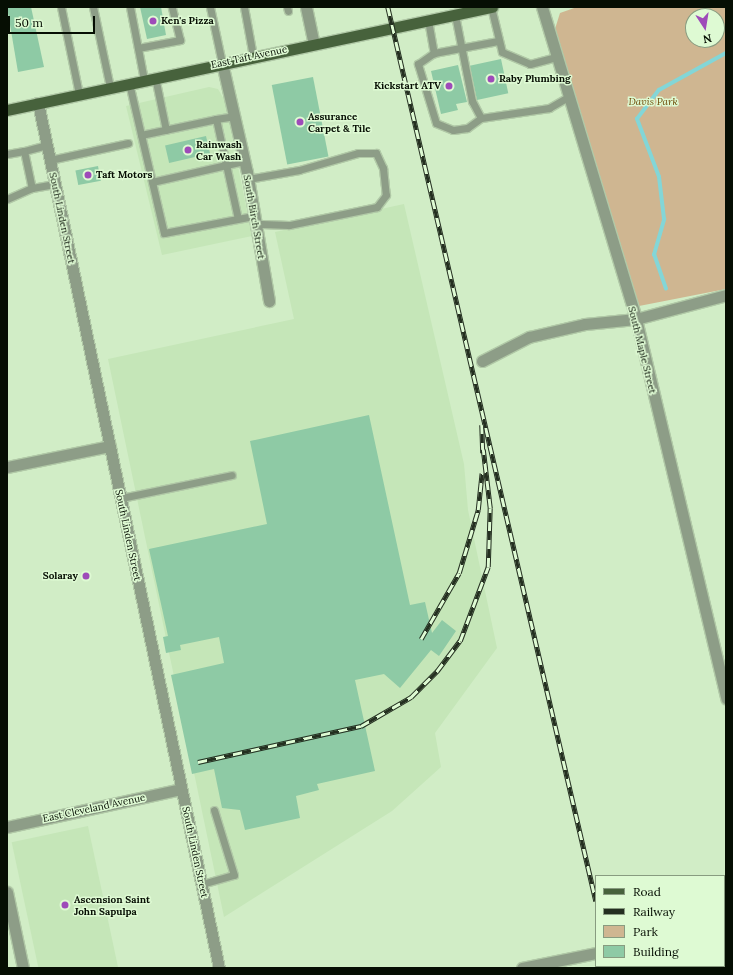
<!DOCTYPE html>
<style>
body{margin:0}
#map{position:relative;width:733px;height:975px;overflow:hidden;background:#d1edc6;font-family:Lora,serif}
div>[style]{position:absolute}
.built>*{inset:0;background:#c5e6b8;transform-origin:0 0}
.green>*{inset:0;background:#cfb691}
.stream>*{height:3.5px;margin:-1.75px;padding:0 1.75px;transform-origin:1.75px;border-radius:1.75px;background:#83d6d7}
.building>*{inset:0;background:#8ecaa5;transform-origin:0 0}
.roads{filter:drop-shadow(1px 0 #b1c9a7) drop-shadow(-1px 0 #b1c9a7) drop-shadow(0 1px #b1c9a7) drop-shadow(0 -1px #b1c9a7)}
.service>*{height:7px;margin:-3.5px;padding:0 3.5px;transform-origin:3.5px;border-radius:3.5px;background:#8d9d87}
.minor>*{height:11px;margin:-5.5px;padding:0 5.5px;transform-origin:5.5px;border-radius:5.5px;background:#8d9d87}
.tertiary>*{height:11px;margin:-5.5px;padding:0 5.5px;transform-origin:5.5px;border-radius:5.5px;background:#8d9d87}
.primary>*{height:11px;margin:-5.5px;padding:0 5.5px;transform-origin:5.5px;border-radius:5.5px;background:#47623c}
.rail>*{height:4.5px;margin-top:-2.25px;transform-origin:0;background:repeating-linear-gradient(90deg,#defad3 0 9px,#242f20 0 18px);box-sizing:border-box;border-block:1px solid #242f20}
.dots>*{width:11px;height:11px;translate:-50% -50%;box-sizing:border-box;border:2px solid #defad3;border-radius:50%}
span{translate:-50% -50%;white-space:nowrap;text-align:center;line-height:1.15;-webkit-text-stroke:3px #defad3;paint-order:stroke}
.poi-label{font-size:10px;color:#060e03;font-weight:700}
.left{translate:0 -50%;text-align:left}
.right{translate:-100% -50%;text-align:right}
.street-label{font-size:10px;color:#060e03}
.park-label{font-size:10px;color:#6e4b08;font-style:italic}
.frame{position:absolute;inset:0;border:8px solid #060e03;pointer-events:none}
.legend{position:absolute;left:595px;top:875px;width:130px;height:92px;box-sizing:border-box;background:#defad3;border:1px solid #889c80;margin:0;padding:5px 7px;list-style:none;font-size:12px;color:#060e03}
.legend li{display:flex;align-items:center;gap:8px;height:20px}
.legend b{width:20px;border:1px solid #889c80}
.north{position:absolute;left:685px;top:8px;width:40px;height:40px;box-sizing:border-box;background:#defad3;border:1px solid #889c80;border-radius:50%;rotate:168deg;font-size:11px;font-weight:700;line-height:16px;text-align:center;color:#060e03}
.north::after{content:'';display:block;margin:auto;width:14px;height:18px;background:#9e4bb9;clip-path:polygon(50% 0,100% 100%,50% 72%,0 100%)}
.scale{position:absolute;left:8px;top:16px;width:87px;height:18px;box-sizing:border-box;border:2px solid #060e03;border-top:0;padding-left:5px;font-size:12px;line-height:14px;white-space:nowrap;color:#060e03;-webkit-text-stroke:3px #defad3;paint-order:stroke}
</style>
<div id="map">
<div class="built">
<div style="clip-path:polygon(209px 87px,218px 89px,225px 101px,252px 236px,162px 255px,126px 106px)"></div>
<div style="clip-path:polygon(404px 204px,464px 464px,468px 510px,497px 648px,435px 733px,441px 767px,392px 811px,224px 917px,108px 359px,294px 319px,275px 232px)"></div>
<div style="left:88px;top:826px;width:145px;height:78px;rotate:78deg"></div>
</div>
<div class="green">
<div style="clip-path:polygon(evenodd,577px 7px,726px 7px,726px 289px,639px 306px,555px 29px,560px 13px,577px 7px,693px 16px,717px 16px,717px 40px,693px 40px,693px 16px)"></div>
</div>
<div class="stream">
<div style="left:666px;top:289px;width:36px;rotate:-109deg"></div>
<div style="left:654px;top:255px;width:37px;rotate:-74deg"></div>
<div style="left:664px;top:219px;width:42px;rotate:-96.8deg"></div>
<div style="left:659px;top:177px;width:62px;rotate:-110.8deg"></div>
<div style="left:637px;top:119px;width:36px;rotate:-53deg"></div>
<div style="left:659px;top:90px;width:77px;rotate:-28.9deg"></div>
</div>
<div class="building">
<div style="clip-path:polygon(7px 7px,31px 7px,44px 67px,18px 72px)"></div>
<div style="clip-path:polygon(140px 7px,161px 7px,166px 35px,147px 39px)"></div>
<div style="left:501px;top:59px;width:35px;height:32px;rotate:78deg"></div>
<div style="clip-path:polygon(458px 65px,467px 102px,456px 104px,458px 110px,441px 114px,431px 71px)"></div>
<div style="left:313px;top:77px;width:81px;height:42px;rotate:79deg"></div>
<div style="left:206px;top:136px;width:18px;height:42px;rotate:77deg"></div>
<div style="left:98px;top:166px;width:15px;height:23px;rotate:79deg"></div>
<div style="clip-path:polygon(369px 415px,410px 605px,425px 602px,432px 633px,442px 620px,456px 631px,439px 656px,431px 650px,400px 688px,384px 674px,355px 680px,375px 771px,317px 784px,319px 790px,296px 796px,300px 818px,245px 830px,240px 810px,222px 808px,214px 769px,192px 774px,171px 675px,224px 663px,219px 637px,180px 645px,181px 650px,166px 653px,163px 637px,168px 636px,149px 549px,267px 524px,250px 441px)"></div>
</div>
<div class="roads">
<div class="service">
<div style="left:61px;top:7px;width:89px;rotate:78.3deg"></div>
<div style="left:93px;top:7px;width:82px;rotate:78deg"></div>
<div style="left:130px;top:7px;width:74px;rotate:79.1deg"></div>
<div style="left:210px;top:7px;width:57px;rotate:77.9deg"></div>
<div style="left:244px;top:7px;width:50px;rotate:79.6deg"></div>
<div style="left:287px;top:7px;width:4px;rotate:76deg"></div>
<div style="left:491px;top:7px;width:46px;rotate:76.3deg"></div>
<div style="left:502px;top:52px;width:30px;rotate:23deg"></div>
<div style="left:530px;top:64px;width:28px;rotate:-15deg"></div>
<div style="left:455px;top:15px;width:88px;rotate:78.8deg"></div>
<div style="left:472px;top:101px;width:19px;rotate:62deg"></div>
<div style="left:481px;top:118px;width:69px;rotate:-8.4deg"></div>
<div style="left:549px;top:108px;width:22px;rotate:-30deg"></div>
<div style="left:428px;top:20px;width:34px;rotate:80deg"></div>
<div style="left:138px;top:48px;width:43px;rotate:-10.8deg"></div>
<div style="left:180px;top:40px;width:34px;rotate:-104deg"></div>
<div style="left:155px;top:77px;width:54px;rotate:78.3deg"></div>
<div style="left:129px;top:83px;width:154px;rotate:76.9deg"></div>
<div style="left:164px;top:233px;width:91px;rotate:-10.8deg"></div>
<div style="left:481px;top:118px;width:17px;rotate:144deg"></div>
<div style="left:467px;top:128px;width:14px;rotate:172deg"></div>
<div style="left:453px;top:130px;width:18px;rotate:-158deg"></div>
<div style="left:436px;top:123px;width:62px;rotate:-107deg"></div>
<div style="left:418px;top:64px;width:19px;rotate:-35deg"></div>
<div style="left:434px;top:53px;width:65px;rotate:-10.6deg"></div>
<div style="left:216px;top:119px;width:18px;rotate:-9deg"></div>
<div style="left:141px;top:135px;width:77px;rotate:-12deg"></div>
<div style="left:216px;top:119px;width:102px;rotate:77.6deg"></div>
<div style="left:47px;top:145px;width:24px;rotate:165deg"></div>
<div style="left:24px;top:151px;width:38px;rotate:78deg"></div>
<div style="left:32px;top:188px;width:23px;rotate:-10deg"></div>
<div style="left:7px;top:154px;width:17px;rotate:-10deg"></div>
<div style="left:50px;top:160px;width:80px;rotate:-12.3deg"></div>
<div style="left:248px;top:179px;width:52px;rotate:-10deg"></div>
<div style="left:299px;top:170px;width:61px;rotate:-16.1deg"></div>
<div style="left:358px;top:153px;width:18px"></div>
<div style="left:376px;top:153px;width:17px;rotate:65deg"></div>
<div style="left:383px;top:168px;width:27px;rotate:84deg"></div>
<div style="left:386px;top:195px;width:15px;rotate:127deg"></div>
<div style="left:377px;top:207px;width:90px;rotate:168.4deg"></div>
<div style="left:289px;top:225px;width:34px;rotate:-178deg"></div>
<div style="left:152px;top:182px;width:94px;rotate:-12.9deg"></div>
<div style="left:7px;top:199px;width:27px;rotate:-24deg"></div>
<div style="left:121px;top:498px;width:113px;rotate:-11.7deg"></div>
<div style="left:202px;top:884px;width:33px;rotate:-16deg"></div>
<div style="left:234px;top:875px;width:68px;rotate:-107.1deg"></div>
</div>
<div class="minor">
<div style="left:306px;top:7px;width:38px;rotate:78deg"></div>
<div style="left:542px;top:7px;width:326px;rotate:73.2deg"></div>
<div style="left:636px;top:319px;width:390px;rotate:76.6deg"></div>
<div style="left:222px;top:63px;width:112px;rotate:77.1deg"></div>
<div style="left:247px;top:172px;width:131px;rotate:80.3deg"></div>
<div style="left:38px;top:103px;width:884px;rotate:78.18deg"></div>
<div style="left:482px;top:361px;width:53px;rotate:-27.1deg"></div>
<div style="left:529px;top:337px;width:57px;rotate:-13.1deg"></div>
<div style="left:585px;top:324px;width:51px;rotate:-5.6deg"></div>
<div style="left:636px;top:319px;width:93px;rotate:-14.9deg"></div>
<div style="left:7px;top:467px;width:105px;rotate:-11.5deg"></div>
<div style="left:7px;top:827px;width:178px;rotate:-12.3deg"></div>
<div style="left:7px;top:892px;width:78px;rotate:78.1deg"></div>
</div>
<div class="tertiary">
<div style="left:724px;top:929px;width:2px"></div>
<div style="left:522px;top:968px;width:76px;rotate:-11.5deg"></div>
</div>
<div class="primary">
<div style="left:7px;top:110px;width:496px;rotate:-12deg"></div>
</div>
</div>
<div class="rail">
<div style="left:388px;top:7px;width:918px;rotate:76.9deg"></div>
<div style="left:482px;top:425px;width:28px;rotate:88deg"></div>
<div style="left:421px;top:639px;width:76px;rotate:-60.1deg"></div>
<div style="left:459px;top:573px;width:66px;rotate:-73.2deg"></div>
<div style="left:478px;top:510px;width:37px;rotate:-84deg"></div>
<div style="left:198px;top:762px;width:167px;rotate:-12.5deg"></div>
<div style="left:361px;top:726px;width:58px;rotate:-30.1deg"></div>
<div style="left:411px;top:697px;width:37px;rotate:-45deg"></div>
<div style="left:437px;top:671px;width:38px;rotate:-53deg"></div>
<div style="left:460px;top:641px;width:79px;rotate:-69.3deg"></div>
<div style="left:488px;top:567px;width:59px;rotate:-88.1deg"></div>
<div style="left:490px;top:508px;width:59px;rotate:-96.8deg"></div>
<div style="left:610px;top:966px;width:2px;rotate:63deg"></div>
</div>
<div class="dots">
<div style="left:153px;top:21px;background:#9e4bb9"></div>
<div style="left:491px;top:79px;background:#9e4bb9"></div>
<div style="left:449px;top:86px;background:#9e4bb9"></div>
<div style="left:300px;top:122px;background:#9e4bb9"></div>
<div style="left:188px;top:150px;background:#9e4bb9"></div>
<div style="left:88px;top:175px;background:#9e4bb9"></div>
<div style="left:86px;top:576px;background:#9e4bb9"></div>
<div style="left:65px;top:905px;background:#9e4bb9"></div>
</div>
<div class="poi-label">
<span class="left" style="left:161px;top:21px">Ken's Pizza</span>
<span class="left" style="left:499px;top:79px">Raby Plumbing</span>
<span class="right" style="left:441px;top:86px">Kickstart ATV</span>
<span class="left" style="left:308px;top:122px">Assurance<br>Carpet &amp; Tile</span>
<span class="left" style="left:196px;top:150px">Rainwash<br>Car Wash</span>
<span class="left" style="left:96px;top:175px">Taft Motors</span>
<span class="right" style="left:78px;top:576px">Solaray</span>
<span class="left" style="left:74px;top:905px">Ascension Saint<br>John Sapulpa</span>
</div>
<div class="street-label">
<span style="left:249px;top:57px;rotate:-12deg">East Taft Avenue</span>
<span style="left:254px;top:217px;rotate:80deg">South Birch Street</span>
<span style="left:62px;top:218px;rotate:78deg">South Linden Street</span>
<span style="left:642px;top:350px;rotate:76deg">South Maple Street</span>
<span style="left:128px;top:535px;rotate:78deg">South Linden Street</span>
<span style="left:94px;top:808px;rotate:-12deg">East Cleveland Avenue</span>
<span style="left:195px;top:852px;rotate:78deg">South Linden Street</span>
</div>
<div class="park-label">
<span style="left:653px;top:102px">Davis Park</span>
</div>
<div class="frame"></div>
<ul class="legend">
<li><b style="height:5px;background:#47623c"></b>Road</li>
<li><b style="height:5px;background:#242f20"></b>Railway</li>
<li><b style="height:11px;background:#cfb691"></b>Park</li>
<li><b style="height:11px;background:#8ecaa5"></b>Building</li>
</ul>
<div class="north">N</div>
<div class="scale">50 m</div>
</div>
